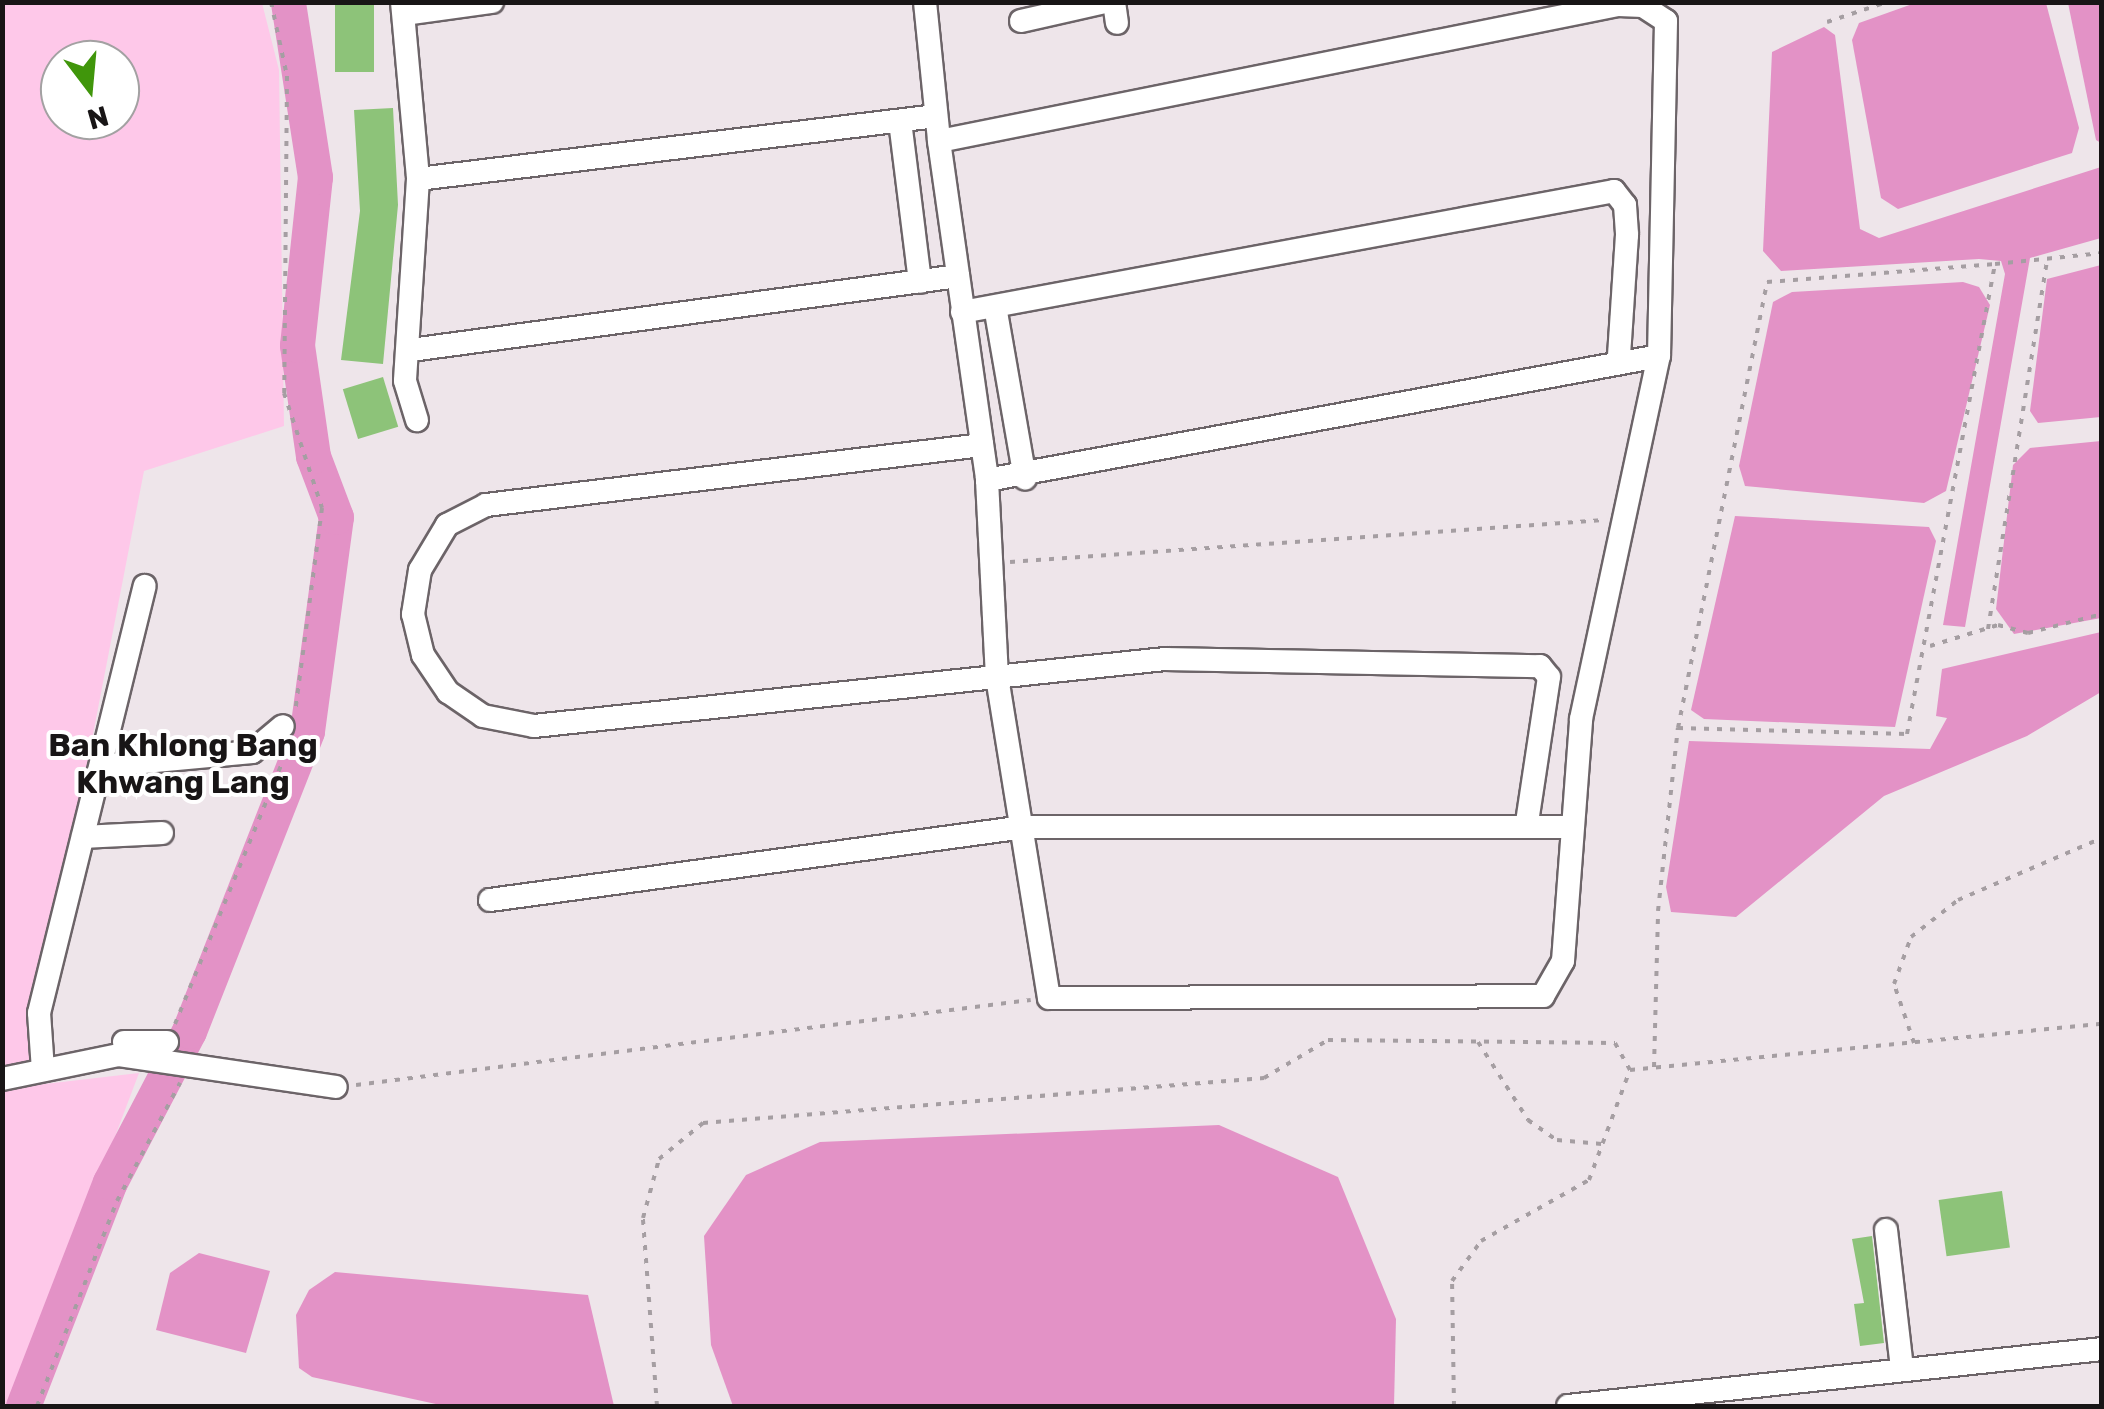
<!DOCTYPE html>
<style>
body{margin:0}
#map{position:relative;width:2104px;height:1409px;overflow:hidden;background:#eee5ea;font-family:Rubik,sans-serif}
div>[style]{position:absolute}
.green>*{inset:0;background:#fec8e9}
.water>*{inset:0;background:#e392c6}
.river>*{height:35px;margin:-17.5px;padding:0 17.5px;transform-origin:17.5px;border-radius:17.5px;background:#e392c6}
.building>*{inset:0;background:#8dc379;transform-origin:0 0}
.path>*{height:4px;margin-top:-2px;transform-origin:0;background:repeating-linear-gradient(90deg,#a59ea2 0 5px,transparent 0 13px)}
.roads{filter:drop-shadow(2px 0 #6c6468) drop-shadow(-2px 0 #6c6468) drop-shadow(0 2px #6c6468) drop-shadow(0 -2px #6c6468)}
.minor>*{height:22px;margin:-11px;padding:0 11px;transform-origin:11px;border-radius:11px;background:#fff}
span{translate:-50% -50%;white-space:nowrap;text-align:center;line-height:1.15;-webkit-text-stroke:8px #fff;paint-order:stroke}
.quarter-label{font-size:32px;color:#181516;font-weight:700}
.frame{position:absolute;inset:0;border:5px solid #181516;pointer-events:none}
.north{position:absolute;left:40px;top:40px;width:100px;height:100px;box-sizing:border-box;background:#fff;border:2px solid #a3a1a2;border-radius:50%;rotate:164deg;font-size:28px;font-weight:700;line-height:40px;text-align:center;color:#181516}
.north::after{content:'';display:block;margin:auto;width:35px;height:45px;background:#40960b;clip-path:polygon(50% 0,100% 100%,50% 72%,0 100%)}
</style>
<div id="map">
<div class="green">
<div style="clip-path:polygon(evenodd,2px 3px,262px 3px,279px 70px,284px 426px,144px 471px,39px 1013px,43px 1070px,2px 1079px,2px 3px,60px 60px,120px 60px,120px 120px,60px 120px,60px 60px)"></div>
<div style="clip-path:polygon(139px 1073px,13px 1406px,2px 1406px,2px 1089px)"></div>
</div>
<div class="water">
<div style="clip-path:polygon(1918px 2px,2046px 3px,2079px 128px,2072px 153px,1898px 209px,1881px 198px,1852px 40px,1859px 23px)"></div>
<div style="clip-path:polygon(2068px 3px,2101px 3px,2101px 143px,2096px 140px)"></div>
<div style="clip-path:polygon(1824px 27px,1835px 35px,1860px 229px,1879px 238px,2101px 167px,2101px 238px,2030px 258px,1965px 627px,1943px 625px,2005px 274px,2001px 261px,1979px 259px,1781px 271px,1763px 251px,1772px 52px)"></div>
<div style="clip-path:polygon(2101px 265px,2101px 417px,2038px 423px,2030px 411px,2047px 279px)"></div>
<div style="clip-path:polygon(1963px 282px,1979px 287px,1990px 305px,1946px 491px,1924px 503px,1745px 486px,1739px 466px,1773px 302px,1792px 292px)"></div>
<div style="clip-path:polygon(2101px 441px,2101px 618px,2014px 634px,1996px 609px,2013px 465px,2030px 448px)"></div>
<div style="clip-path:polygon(1735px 516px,1929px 527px,1936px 541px,1895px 727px,1704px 719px,1691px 710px)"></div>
<div style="clip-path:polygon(2101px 632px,2101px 692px,2027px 736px,1884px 796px,1736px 917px,1671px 912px,1666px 887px,1689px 741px,1930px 749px,1947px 718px,1936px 716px,1942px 669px)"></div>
<div style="clip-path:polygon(1219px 1125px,1338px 1177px,1396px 1319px,1394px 1406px,733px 1406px,711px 1345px,704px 1236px,746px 1175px,820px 1142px)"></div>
<div style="clip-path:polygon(199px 1253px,270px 1271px,246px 1353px,156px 1330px,170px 1273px)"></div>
<div style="clip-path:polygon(335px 1272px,588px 1295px,614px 1406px,445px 1406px,312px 1377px,299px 1368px,296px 1315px,309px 1290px)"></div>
</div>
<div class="river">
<div style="left:23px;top:1406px;width:240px;rotate:-68.8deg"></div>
<div style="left:110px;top:1182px;width:170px;rotate:-62.4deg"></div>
<div style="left:189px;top:1031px;width:322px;rotate:-68.5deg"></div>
<div style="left:307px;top:731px;width:216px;rotate:-82.3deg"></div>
<div style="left:336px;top:517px;width:65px;rotate:-110.7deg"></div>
<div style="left:313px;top:456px;width:112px;rotate:-98.2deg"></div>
<div style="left:297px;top:345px;width:169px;rotate:-83.9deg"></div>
<div style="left:315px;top:177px;width:177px;rotate:-98.8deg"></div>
</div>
<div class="building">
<div style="left:335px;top:2px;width:39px;height:70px"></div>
<div style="clip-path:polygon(393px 108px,398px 205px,383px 364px,341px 360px,360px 211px,354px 110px)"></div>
<div style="left:383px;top:377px;width:52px;height:42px;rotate:73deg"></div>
<div style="left:2002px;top:1191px;width:57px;height:64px;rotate:82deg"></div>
<div style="clip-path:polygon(1872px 1236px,1884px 1343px,1860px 1346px,1854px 1304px,1864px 1303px,1852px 1239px)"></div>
</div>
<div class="path">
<div style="left:271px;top:2px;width:76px;rotate:77.8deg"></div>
<div style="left:287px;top:76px;width:317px;rotate:90.5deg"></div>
<div style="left:284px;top:393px;width:121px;rotate:71.7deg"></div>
<div style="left:322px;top:508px;width:207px;rotate:97.5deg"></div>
<div style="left:1827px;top:22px;width:63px;rotate:-18.4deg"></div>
<div style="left:1010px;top:562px;width:595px;rotate:-4.04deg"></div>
<div style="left:1988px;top:629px;width:375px;rotate:-80.9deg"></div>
<div style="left:1930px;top:646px;width:71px;rotate:-17.2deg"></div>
<div style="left:1998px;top:625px;width:31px;rotate:15deg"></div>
<div style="left:2028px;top:633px;width:76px;rotate:-14.4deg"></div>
<div style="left:1678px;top:728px;width:455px;rotate:-78.7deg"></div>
<div style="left:1767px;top:282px;width:229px;rotate:-4.5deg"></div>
<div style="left:175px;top:1024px;width:295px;rotate:-67.7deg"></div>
<div style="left:1478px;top:1042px;width:93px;rotate:57.3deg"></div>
<div style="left:1528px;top:1120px;width:35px;rotate:35deg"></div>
<div style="left:1557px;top:1140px;width:45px;rotate:5.1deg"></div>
<div style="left:1914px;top:1043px;width:62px;rotate:-108.7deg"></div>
<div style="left:1894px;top:984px;width:50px;rotate:-70.1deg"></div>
<div style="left:1911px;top:937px;width:60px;rotate:-38.2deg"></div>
<div style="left:1958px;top:900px;width:157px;rotate:-23.3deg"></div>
<div style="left:1654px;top:1067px;width:156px;rotate:-88.5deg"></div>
<div style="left:1658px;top:911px;width:184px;rotate:-83.8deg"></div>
<div style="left:1678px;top:728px;width:229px;rotate:1.5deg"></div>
<div style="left:1907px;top:734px;width:478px;rotate:-79.4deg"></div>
<div style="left:1995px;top:264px;width:108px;rotate:-5.9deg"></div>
<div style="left:1630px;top:1070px;width:474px;rotate:-5.6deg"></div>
<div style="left:356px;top:1085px;width:680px;rotate:-7.18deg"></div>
<div style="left:37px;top:1406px;width:220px;rotate:-68.7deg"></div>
<div style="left:117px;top:1201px;width:134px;rotate:-61.9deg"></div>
<div style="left:657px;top:1406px;width:189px;rotate:-94.3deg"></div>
<div style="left:643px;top:1218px;width:61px;rotate:-74.8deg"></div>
<div style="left:659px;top:1159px;width:57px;rotate:-39.3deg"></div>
<div style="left:703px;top:1123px;width:563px;rotate:-4.59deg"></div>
<div style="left:1264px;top:1078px;width:74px;rotate:-30.7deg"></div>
<div style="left:1328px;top:1040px;width:287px;rotate:0.6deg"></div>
<div style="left:1615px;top:1043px;width:31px;rotate:61deg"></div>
<div style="left:1454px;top:1406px;width:125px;rotate:-90.9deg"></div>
<div style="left:1452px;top:1281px;width:49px;rotate:-54.1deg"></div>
<div style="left:1481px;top:1241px;width:124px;rotate:-29.5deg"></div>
<div style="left:1589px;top:1180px;width:117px;rotate:-69.6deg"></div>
</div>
<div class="roads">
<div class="minor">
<div style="left:402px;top:2px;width:178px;rotate:84.8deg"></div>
<div style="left:418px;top:179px;width:202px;rotate:93.7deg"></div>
<div style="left:405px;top:381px;width:41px;rotate:72.9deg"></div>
<div style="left:925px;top:2px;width:140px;rotate:84.2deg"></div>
<div style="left:939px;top:141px;width:342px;rotate:81.9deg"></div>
<div style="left:987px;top:480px;width:197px;rotate:87.1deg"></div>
<div style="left:997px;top:677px;width:325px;rotate:80.8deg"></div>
<div style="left:1049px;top:998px;width:494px;rotate:-0.2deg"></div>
<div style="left:1543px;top:996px;width:40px;rotate:-60.3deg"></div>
<div style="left:1563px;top:961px;width:243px;rotate:-85.7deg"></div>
<div style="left:1581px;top:719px;width:371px;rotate:-77.9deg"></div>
<div style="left:1659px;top:356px;width:335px;rotate:-88.8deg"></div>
<div style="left:1666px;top:21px;width:27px;rotate:-147deg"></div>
<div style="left:1643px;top:6px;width:25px;rotate:-178deg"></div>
<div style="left:1618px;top:5px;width:692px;rotate:168.67deg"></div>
<div style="left:1114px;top:2px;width:21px;rotate:82deg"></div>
<div style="left:404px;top:14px;width:89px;rotate:-7.8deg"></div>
<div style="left:1021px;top:21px;width:86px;rotate:-12.7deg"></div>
<div style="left:900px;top:121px;width:162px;rotate:82.9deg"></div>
<div style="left:418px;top:179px;width:522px;rotate:-6.93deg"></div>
<div style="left:962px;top:312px;width:663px;rotate:-10.51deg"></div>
<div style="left:1614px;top:191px;width:18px;rotate:52deg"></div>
<div style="left:1625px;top:205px;width:30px;rotate:86deg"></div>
<div style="left:1627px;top:235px;width:122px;rotate:93.8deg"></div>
<div style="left:996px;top:312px;width:169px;rotate:80.1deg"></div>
<div style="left:411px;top:350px;width:552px;rotate:-7.7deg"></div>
<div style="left:982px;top:445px;width:500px;rotate:173.1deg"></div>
<div style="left:486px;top:505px;width:44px;rotate:152.9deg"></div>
<div style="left:447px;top:525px;width:52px;rotate:121deg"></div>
<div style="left:420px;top:570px;width:45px;rotate:99deg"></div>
<div style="left:413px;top:614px;width:42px;rotate:76.3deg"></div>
<div style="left:423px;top:655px;width:45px;rotate:56deg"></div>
<div style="left:448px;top:692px;width:42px;rotate:34.4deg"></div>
<div style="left:483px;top:716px;width:52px;rotate:11.1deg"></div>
<div style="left:534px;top:726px;width:635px;rotate:-6.06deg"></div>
<div style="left:1165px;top:659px;width:375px;rotate:1.1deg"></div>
<div style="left:1540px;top:666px;width:14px;rotate:51deg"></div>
<div style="left:1549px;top:677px;width:147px;rotate:98.6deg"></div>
<div style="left:987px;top:480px;width:683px;rotate:-10.45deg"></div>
<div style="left:101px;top:766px;width:152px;rotate:-5.3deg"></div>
<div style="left:252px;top:752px;width:40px;rotate:-40deg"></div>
<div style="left:83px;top:837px;width:79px;rotate:-2.9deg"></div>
<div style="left:490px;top:900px;width:539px;rotate:-7.78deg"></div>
<div style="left:1024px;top:827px;width:545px"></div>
<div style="left:124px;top:1042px;width:43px"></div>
<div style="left:43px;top:1070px;width:57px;rotate:-94deg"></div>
<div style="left:39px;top:1013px;width:440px;rotate:-76.1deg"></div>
<div style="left:2px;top:1079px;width:119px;rotate:-11.6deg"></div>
<div style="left:119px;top:1055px;width:219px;rotate:8.4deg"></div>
<div style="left:1886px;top:1230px;width:140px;rotate:83.4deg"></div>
<div style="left:1568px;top:1406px;width:537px;rotate:-6.09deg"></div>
</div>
</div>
<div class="quarter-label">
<span style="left:183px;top:764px">Ban Khlong Bang<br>Khwang Lang</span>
</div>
<div class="frame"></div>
<div class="north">N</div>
</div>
